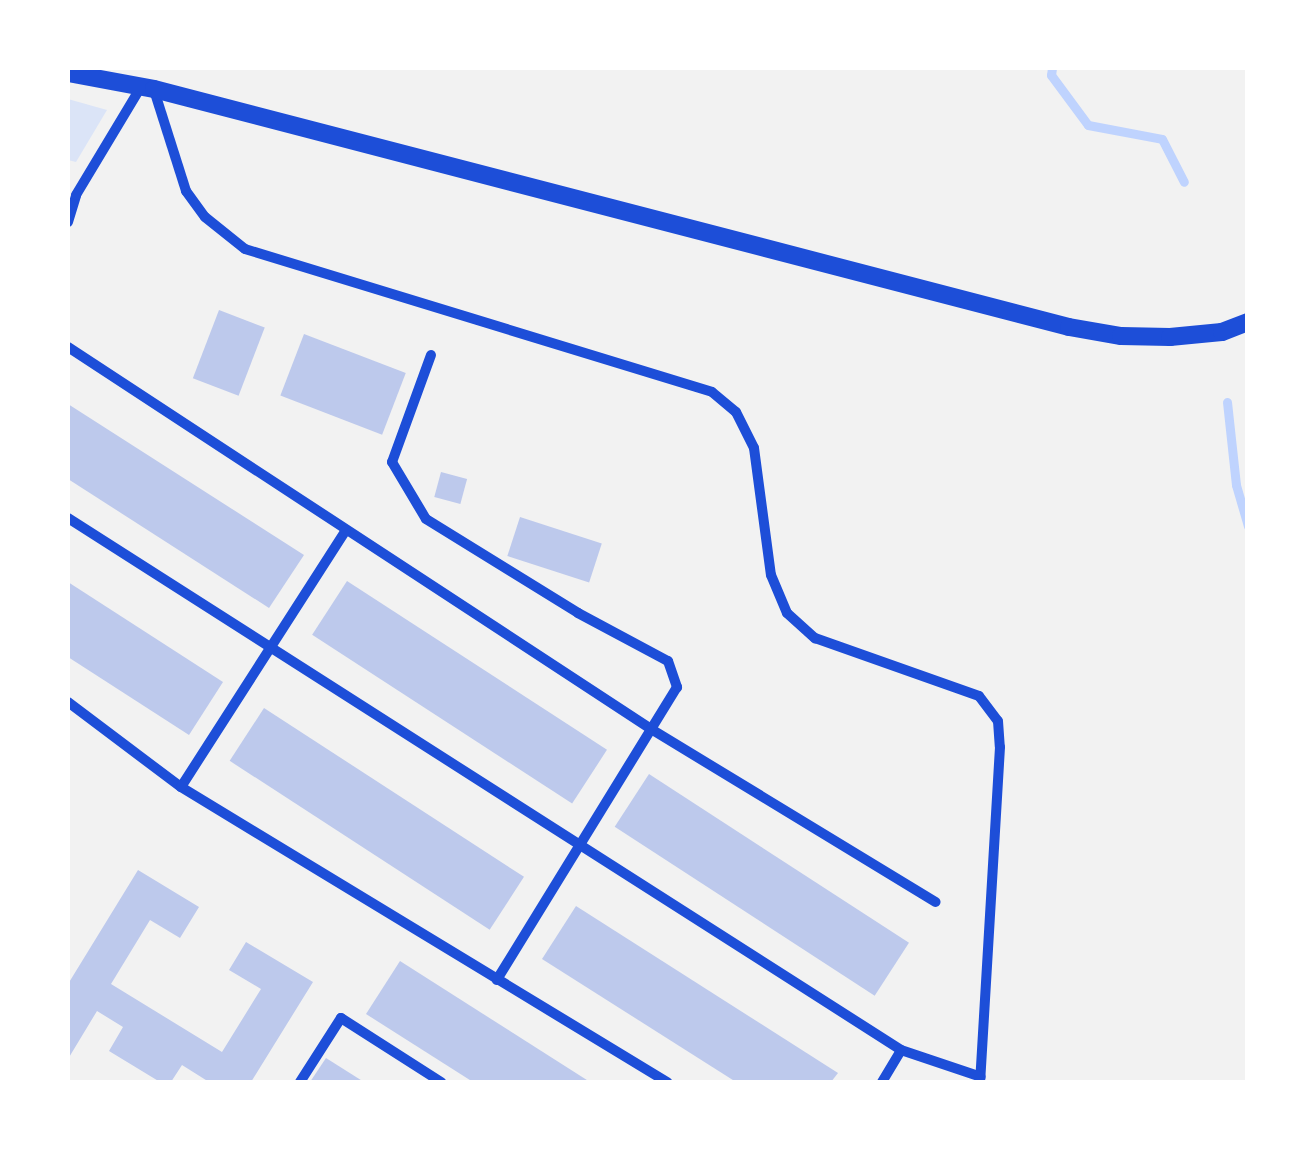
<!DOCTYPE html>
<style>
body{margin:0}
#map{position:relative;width:1315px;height:1150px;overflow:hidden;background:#f2f2f2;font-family:"Varela Round",sans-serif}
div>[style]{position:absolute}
.green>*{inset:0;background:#dbe4f7}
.stream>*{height:9px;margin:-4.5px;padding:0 4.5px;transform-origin:4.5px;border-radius:4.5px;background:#bfd3fe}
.building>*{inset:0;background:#bdc9ec;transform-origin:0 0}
.minor>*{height:10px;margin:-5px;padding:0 5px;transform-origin:5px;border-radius:5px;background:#1d4ed8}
.tertiary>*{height:18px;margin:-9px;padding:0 9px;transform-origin:9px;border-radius:9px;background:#1d4ed8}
span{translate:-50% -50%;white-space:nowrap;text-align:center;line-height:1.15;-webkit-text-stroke:10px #fff;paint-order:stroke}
.frame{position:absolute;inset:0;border:70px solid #fff;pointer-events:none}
</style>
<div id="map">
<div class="green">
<div style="clip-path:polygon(68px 99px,107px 110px,76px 162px,68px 160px)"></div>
</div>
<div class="stream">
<div style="left:1052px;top:68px;width:7px;rotate:98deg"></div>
<div style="left:1051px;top:75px;width:62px;rotate:53.5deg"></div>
<div style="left:1088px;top:125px;width:75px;rotate:10.7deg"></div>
<div style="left:1162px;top:139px;width:48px;rotate:62.9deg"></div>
<div style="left:1227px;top:402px;width:83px;rotate:83.8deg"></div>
<div style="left:1236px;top:485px;width:43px;rotate:73.7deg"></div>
</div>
<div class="building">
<div style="left:219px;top:310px;width:49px;height:73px;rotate:21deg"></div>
<div style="left:304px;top:334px;width:109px;height:66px;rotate:21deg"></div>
<div style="clip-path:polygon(68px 404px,304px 555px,269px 608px,68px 479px)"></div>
<div style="left:441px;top:472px;width:27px;height:26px;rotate:15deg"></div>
<div style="left:520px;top:517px;width:86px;height:41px;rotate:18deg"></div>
<div style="left:347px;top:581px;width:310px;height:64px;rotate:33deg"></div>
<div style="clip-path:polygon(68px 582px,223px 682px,189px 735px,68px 657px)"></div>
<div style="left:264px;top:708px;width:310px;height:63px;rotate:33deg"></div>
<div style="left:649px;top:774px;width:310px;height:63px;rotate:33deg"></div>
<div style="clip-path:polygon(138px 870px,199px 907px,180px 938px,150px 920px,111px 984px,222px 1052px,261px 989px,229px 970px,246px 942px,313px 982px,251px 1082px,209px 1082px,182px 1065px,171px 1082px,160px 1082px,109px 1051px,123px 1027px,97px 1011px,68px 1059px,68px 984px)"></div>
<div style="clip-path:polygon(576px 906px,838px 1073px,831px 1082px,736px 1082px,542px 959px)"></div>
<div style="clip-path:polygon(400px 961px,590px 1082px,473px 1082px,366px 1014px)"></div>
<div style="clip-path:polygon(326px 1058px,364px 1082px,310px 1082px)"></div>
</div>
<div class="minor">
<div style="left:154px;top:90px;width:106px;rotate:72.4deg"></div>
<div style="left:186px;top:191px;width:32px;rotate:54deg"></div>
<div style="left:205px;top:217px;width:51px;rotate:38.7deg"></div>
<div style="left:245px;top:249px;width:488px;rotate:17deg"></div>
<div style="left:712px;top:392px;width:31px;rotate:40deg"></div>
<div style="left:736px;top:412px;width:40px;rotate:63.4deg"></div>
<div style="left:754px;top:448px;width:128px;rotate:82.4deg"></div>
<div style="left:771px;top:575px;width:41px;rotate:67.2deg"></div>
<div style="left:787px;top:613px;width:38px;rotate:42deg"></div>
<div style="left:815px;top:638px;width:174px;rotate:19.5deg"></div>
<div style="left:979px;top:696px;width:31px;rotate:53deg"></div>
<div style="left:998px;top:721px;width:26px;rotate:86deg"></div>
<div style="left:1000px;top:747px;width:336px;rotate:93.4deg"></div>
<div style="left:68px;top:222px;width:28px;rotate:-73deg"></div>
<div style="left:76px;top:195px;width:126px;rotate:-59deg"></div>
<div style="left:68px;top:347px;width:697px;rotate:33.23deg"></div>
<div style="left:651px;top:729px;width:333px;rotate:31.3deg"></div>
<div style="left:431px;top:355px;width:114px;rotate:110deg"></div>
<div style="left:392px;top:462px;width:66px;rotate:59.2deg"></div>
<div style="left:426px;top:519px;width:179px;rotate:31.7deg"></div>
<div style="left:578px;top:613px;width:102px;rotate:28.1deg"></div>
<div style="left:668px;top:661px;width:28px;rotate:71deg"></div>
<div style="left:677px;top:687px;width:344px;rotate:121.6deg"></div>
<div style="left:68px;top:518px;width:988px;rotate:32.56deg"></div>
<div style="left:68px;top:702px;width:141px;rotate:37deg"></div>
<div style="left:181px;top:787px;width:569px;rotate:31.26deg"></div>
<div style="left:181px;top:787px;width:305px;rotate:-57.3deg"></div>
<div style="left:300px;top:1082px;width:76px;rotate:-57.4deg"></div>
<div style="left:341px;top:1018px;width:119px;rotate:32.6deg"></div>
<div style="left:882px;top:1082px;width:37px;rotate:-59deg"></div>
<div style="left:901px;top:1050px;width:84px;rotate:18.6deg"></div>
</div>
<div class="tertiary">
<div style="left:68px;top:73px;width:87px;rotate:10.5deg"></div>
<div style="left:154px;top:89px;width:945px;rotate:14.58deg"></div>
<div style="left:1069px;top:327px;width:53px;rotate:9.8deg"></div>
<div style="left:1121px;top:336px;width:49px;rotate:1.2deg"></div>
<div style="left:1170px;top:337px;width:52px;rotate:-5.5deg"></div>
<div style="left:1222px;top:332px;width:28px;rotate:-21deg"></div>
</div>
<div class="frame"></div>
</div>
